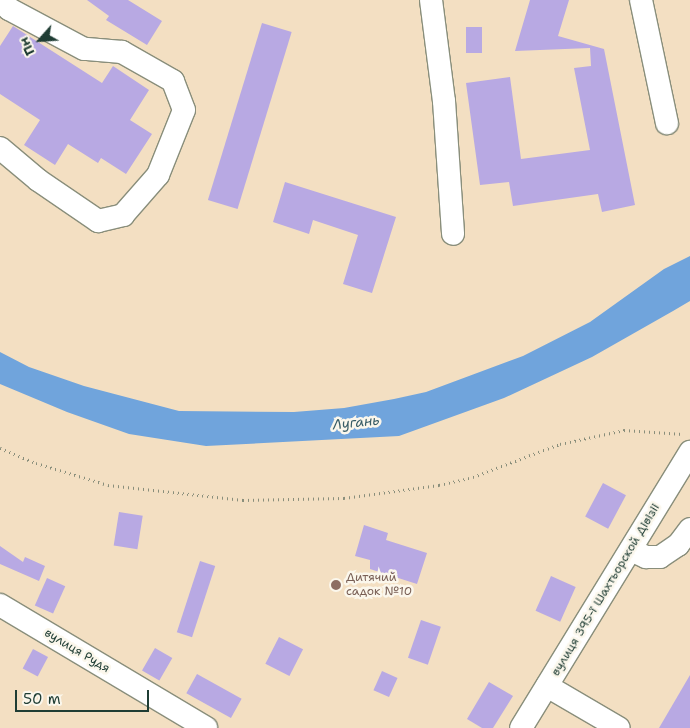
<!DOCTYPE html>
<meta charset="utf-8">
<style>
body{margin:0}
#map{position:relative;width:690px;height:728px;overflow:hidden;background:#f3dfc2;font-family:"Shantell Sans",sans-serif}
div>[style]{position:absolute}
.water>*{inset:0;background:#70a4dc}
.building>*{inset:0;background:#b8a9e3;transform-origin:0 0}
.path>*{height:3px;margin-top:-1.5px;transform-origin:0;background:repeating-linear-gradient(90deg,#898e7b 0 1px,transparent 0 5px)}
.roads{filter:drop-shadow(1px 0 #898e7b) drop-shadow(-1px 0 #898e7b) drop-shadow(0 1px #898e7b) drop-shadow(0 -1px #898e7b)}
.minor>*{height:22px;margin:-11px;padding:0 11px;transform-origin:11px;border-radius:11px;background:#fff}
.dots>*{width:14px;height:14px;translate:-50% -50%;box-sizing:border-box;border:2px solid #fbf7ec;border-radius:50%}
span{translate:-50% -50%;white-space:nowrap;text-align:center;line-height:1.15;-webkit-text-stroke:5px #fbf7ec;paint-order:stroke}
.education-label{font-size:12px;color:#785e54}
.left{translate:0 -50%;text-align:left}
.street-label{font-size:12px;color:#1f3d34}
.water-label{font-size:14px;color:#375c66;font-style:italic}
.north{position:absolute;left:15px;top:15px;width:50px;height:50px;-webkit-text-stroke:4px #fbf7ec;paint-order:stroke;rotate:244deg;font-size:14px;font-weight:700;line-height:20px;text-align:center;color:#1f3d34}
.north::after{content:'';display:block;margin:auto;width:18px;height:22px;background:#1f3d34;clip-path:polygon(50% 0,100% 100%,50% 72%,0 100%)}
.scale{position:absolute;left:15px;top:690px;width:134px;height:22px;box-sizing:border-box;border:2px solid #1f3d34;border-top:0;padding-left:6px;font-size:15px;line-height:18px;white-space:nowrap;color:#1f3d34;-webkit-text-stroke:4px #fbf7ec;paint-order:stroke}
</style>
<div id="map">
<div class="water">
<div style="clip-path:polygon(690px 256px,690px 301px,673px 311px,592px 357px,504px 398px,399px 436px,206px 446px,129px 434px,67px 412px,0 384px,0 352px,29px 367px,84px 386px,179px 411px,294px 412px,344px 408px,394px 399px,426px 392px,523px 356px,590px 322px,664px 269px)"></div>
</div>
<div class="building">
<div style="clip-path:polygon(87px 0,128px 0,162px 21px,147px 45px,106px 20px,109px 16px)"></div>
<div style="clip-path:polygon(530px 0,569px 0,558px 36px,604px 49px,635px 205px,602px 212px,598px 194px,513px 206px,509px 182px,480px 185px,466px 83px,510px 77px,521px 159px,590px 150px,574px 68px,591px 66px,590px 48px,515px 51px)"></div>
<div style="left:262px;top:23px;width:31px;height:185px;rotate:17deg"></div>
<div style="clip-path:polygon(13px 26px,102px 83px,113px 66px,149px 90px,130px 120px,152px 134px,126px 174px,101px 158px,98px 163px,68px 144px,55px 165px,24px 145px,40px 120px,0 94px,0 46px)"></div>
<div style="left:466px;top:27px;width:16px;height:26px"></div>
<div style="clip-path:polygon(285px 182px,396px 217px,372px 293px,343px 284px,358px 235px,313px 220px,309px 234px,273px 222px)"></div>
<div style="left:603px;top:483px;width:26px;height:38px;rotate:28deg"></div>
<div style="left:119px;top:512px;width:24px;height:34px;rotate:9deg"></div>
<div style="clip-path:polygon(364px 525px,388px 533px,386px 540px,427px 553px,417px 584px,370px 569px,370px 560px,355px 556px)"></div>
<div style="clip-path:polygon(0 546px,23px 562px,25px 557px,45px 566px,39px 581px,0 564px)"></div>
<div style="left:200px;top:561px;width:16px;height:75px;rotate:18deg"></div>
<div style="left:551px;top:576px;width:27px;height:38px;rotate:24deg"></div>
<div style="left:47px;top:578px;width:20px;height:30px;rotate:24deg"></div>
<div style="left:421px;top:620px;width:21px;height:40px;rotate:19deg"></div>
<div style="left:279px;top:637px;width:27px;height:30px;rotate:27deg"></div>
<div style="left:155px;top:648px;width:20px;height:26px;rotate:30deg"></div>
<div style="left:33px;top:649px;width:17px;height:22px;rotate:28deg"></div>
<div style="left:382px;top:671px;width:17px;height:21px;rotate:24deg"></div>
<div style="left:197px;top:674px;width:51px;height:22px;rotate:29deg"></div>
<div style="clip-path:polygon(690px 675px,690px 728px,659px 728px)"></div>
<div style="clip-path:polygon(489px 682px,513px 696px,493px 728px,482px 728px,467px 719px)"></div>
</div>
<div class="path">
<div style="left:0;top:448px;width:39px;rotate:23deg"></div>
<div style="left:36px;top:463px;width:75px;rotate:17deg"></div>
<div style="left:108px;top:485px;width:136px;rotate:6.3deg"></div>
<div style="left:243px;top:500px;width:101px;rotate:-1.1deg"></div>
<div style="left:344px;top:498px;width:96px;rotate:-7.8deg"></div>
<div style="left:439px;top:485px;width:35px;rotate:-13deg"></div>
<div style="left:473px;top:477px;width:93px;rotate:-20.8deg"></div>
<div style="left:560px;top:444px;width:66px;rotate:-12.3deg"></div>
<div style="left:624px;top:430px;width:59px;rotate:3.9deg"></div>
</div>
<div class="roads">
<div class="minor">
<div style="left:431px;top:0;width:102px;rotate:82.7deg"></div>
<div style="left:444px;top:101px;width:133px;rotate:86.1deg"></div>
<div style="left:641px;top:0;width:126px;rotate:78.1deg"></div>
<div style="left:0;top:148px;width:50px;rotate:40.1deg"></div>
<div style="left:38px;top:180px;width:73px;rotate:34.3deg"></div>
<div style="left:98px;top:221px;width:26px;rotate:-13deg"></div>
<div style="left:123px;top:215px;width:53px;rotate:-48.8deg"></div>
<div style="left:158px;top:175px;width:70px;rotate:-68.2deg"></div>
<div style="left:184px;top:110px;width:31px;rotate:-111deg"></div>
<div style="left:173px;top:81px;width:59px;rotate:-150.4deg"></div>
<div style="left:122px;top:52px;width:38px;rotate:-175deg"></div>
<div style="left:84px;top:49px;width:85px;rotate:-151.9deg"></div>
<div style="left:9px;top:9px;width:11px;rotate:-128deg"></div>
<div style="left:631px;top:550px;width:17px;rotate:25deg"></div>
<div style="left:646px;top:557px;width:14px"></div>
<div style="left:660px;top:557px;width:22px;rotate:-34deg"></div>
<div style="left:678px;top:545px;width:20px;rotate:-53deg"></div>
<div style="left:0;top:605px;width:240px;rotate:30.8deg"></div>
<div style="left:547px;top:686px;width:83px;rotate:30.3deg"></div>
<div style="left:521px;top:728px;width:324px;rotate:-58.5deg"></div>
</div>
</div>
<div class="dots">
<div style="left:336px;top:585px;background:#8d6e63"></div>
</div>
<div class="education-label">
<span class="left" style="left:346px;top:585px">Дитячий<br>садок №10</span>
</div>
<div class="street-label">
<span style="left:606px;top:590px;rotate:-59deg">вулиця 395-ї Шахтьорской Дівізіі</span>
<span style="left:77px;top:651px;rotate:31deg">вулиця Рудя</span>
</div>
<div class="water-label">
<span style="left:356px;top:422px;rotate:-6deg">Лугань</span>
</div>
<div class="north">Пн</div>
<div class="scale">50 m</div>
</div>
